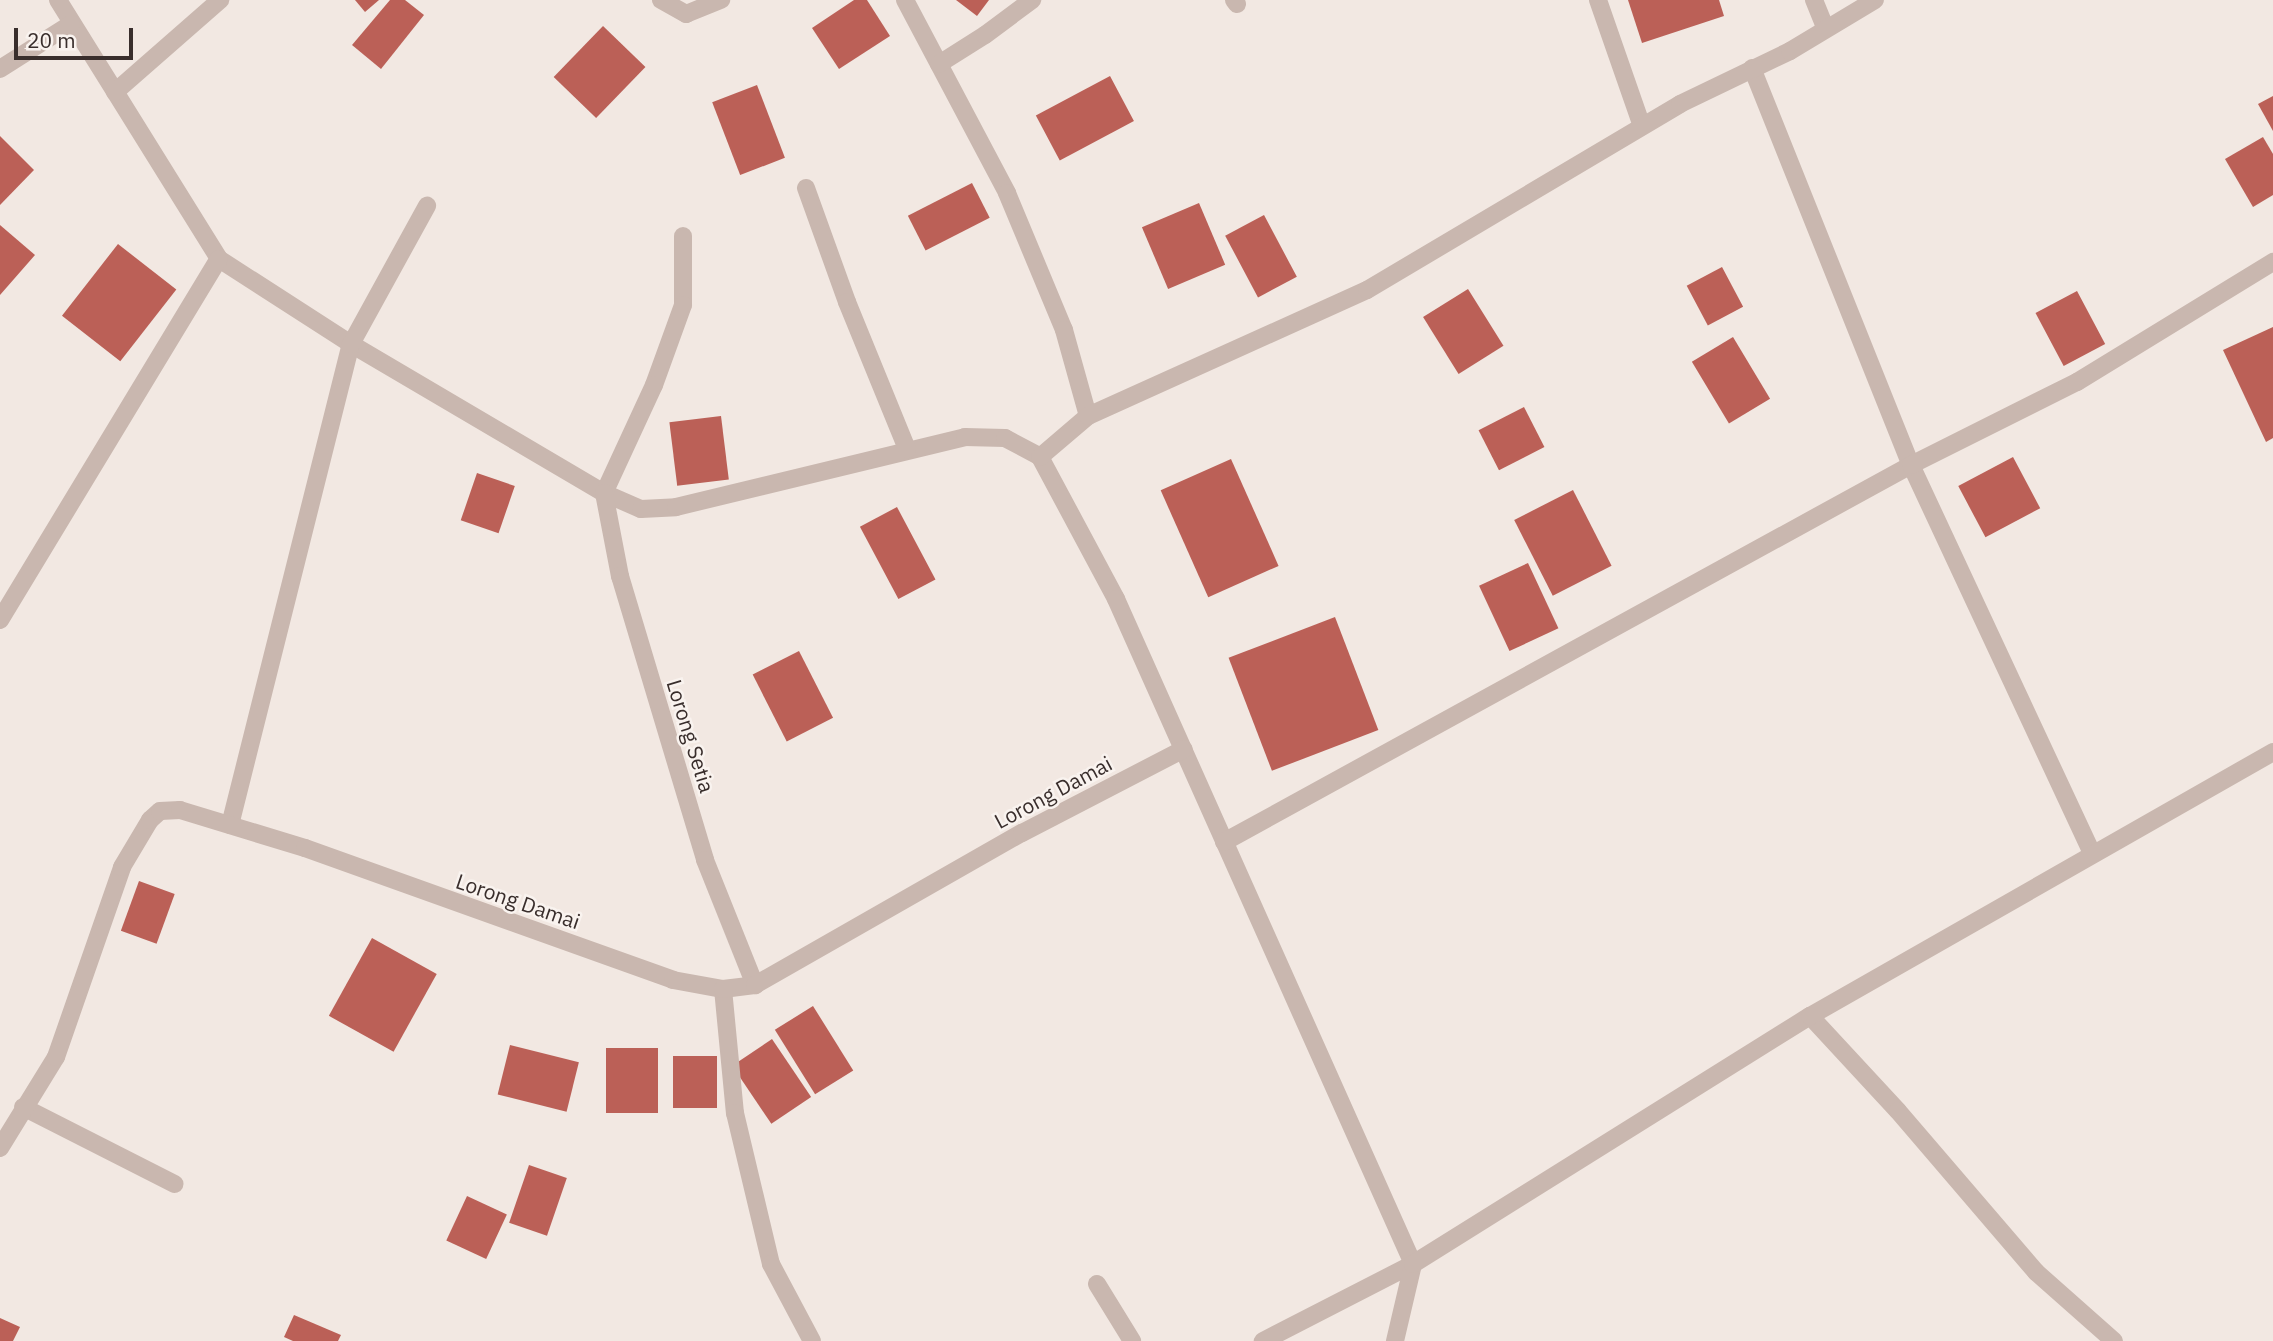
<!DOCTYPE html>
<style>
body{margin:0}
#map{position:relative;width:2273px;height:1341px;overflow:hidden;background:#f2e8e2;font-family:"IBM Plex Sans",sans-serif}
div>[style]{position:absolute}
.building>*{inset:0;background:#bb6057;transform-origin:0 0}
.street>*{height:18px;margin:-9px;padding:0 9px;transform-origin:9px;border-radius:9px;background:#c9b7af}
span{translate:-50% -50%;white-space:nowrap;text-align:center;line-height:1.15;-webkit-text-stroke:5px #f9f3ef;paint-order:stroke}
.street-label{font-size:21px;color:#392e2c}
.scale{position:absolute;left:14px;top:28px;width:119px;height:32px;box-sizing:border-box;border:4px solid #392e2c;border-top:0;padding-left:9px;font-size:21px;line-height:24px;white-space:nowrap;color:#392e2c;-webkit-text-stroke:5px #f9f3ef;paint-order:stroke}
</style>
<div id="map">
<div class="building">
<div style="clip-path:polygon(355px 0,379px 0,365px 12px)"></div>
<div style="clip-path:polygon(390px 0,405px 0,424px 15px,381px 69px,352px 45px)"></div>
<div style="clip-path:polygon(854px 0,867px 0,890px 36px,839px 69px,812px 28px)"></div>
<div style="clip-path:polygon(956px 0,989px 0,977px 16px)"></div>
<div style="clip-path:polygon(1628px 0,1719px 0,1724px 16px,1642px 43px)"></div>
<div style="left:603px;top:26px;width:59px;height:71px;rotate:44deg"></div>
<div style="left:1110px;top:76px;width:51px;height:84px;rotate:62deg"></div>
<div style="left:757px;top:85px;width:78px;height:48px;rotate:69deg"></div>
<div style="clip-path:polygon(2273px 96px,2273px 131px,2258px 104px)"></div>
<div style="clip-path:polygon(0 136px,34px 170px,0 205px)"></div>
<div style="clip-path:polygon(2263px 137px,2273px 154px,2273px 195px,2253px 207px,2225px 159px)"></div>
<div style="left:972px;top:183px;width:39px;height:72px;rotate:63deg"></div>
<div style="left:1199px;top:203px;width:67px;height:62px;rotate:67deg"></div>
<div style="left:1264px;top:215px;width:70px;height:44px;rotate:62deg"></div>
<div style="clip-path:polygon(0 225px,35px 255px,0 295px)"></div>
<div style="left:118px;top:244px;width:74px;height:91px;rotate:38deg"></div>
<div style="left:1722px;top:267px;width:45px;height:40px;rotate:62deg"></div>
<div style="left:1468px;top:289px;width:67px;height:53px;rotate:58deg"></div>
<div style="left:2077px;top:291px;width:60px;height:47px;rotate:62deg"></div>
<div style="clip-path:polygon(2273px 327px,2273px 438px,2266px 442px,2223px 350px)"></div>
<div style="left:1733px;top:337px;width:72px;height:48px;rotate:59deg"></div>
<div style="left:1524px;top:407px;width:45px;height:51px;rotate:63deg"></div>
<div style="left:721px;top:416px;width:64px;height:52px;rotate:83deg"></div>
<div style="left:2013px;top:457px;width:58px;height:62px;rotate:62deg"></div>
<div style="left:1231px;top:459px;width:117px;height:77px;rotate:66deg"></div>
<div style="left:477px;top:473px;width:40px;height:50px;rotate:19deg"></div>
<div style="left:1573px;top:490px;width:85px;height:66px;rotate:63deg"></div>
<div style="left:897px;top:507px;width:82px;height:42px;rotate:62deg"></div>
<div style="left:1528px;top:563px;width:72px;height:54px;rotate:65deg"></div>
<div style="left:1335px;top:617px;width:121px;height:114px;rotate:69deg"></div>
<div style="left:799px;top:651px;width:75px;height:52px;rotate:63deg"></div>
<div style="left:139px;top:881px;width:38px;height:53px;rotate:20deg"></div>
<div style="left:372px;top:938px;width:74px;height:89px;rotate:29deg"></div>
<div style="left:813px;top:1006px;width:76px;height:45px;rotate:58deg"></div>
<div style="left:772px;top:1039px;width:70px;height:48px;rotate:56deg"></div>
<div style="left:510px;top:1045px;width:71px;height:51px;rotate:14deg"></div>
<div style="left:606px;top:1048px;width:52px;height:65px"></div>
<div style="left:673px;top:1056px;width:44px;height:52px"></div>
<div style="left:529px;top:1165px;width:40px;height:61px;rotate:19deg"></div>
<div style="left:467px;top:1196px;width:44px;height:49px;rotate:25deg"></div>
<div style="clip-path:polygon(294px 1315px,341px 1335px,338px 1341px,293px 1341px,284px 1337px)"></div>
<div style="clip-path:polygon(0 1318px,20px 1327px,13px 1341px,0 1341px)"></div>
</div>
<div class="street">
<div style="left:58px;top:0;width:305px;rotate:58.1deg"></div>
<div style="left:219px;top:259px;width:157px;rotate:32.8deg"></div>
<div style="left:351px;top:344px;width:294px;rotate:30.5deg"></div>
<div style="left:604px;top:493px;width:40px;rotate:23.4deg"></div>
<div style="left:641px;top:509px;width:35px;rotate:-3deg"></div>
<div style="left:676px;top:507px;width:297px;rotate:-13.6deg"></div>
<div style="left:965px;top:437px;width:40px;rotate:1.4deg"></div>
<div style="left:1005px;top:438px;width:40px;rotate:28deg"></div>
<div style="left:1040px;top:457px;width:161px;rotate:61.8deg"></div>
<div style="left:1116px;top:599px;width:728px;rotate:65.93deg"></div>
<div style="left:1413px;top:1264px;width:169px;rotate:152.8deg"></div>
<div style="left:661px;top:0;width:29px;rotate:29deg"></div>
<div style="left:686px;top:14px;width:38px;rotate:-22deg"></div>
<div style="left:905px;top:0;width:218px;rotate:62.1deg"></div>
<div style="left:1007px;top:193px;width:148px;rotate:67.4deg"></div>
<div style="left:1064px;top:330px;width:89px;rotate:74.4deg"></div>
<div style="left:1234px;top:0;width:5px;rotate:53deg"></div>
<div style="left:1598px;top:0;width:133px;rotate:70.8deg"></div>
<div style="left:1814px;top:0;width:31px;rotate:68deg"></div>
<div style="left:939px;top:64px;width:54px;rotate:-32.2deg"></div>
<div style="left:985px;top:35px;width:59px;rotate:-36.7deg"></div>
<div style="left:1752px;top:68px;width:428px;rotate:68.2deg"></div>
<div style="left:1911px;top:465px;width:428px;rotate:65deg"></div>
<div style="left:0;top:69px;width:84px;rotate:-32.4deg"></div>
<div style="left:115px;top:92px;width:140px;rotate:-41.2deg"></div>
<div style="left:806px;top:188px;width:121px;rotate:70.2deg"></div>
<div style="left:847px;top:302px;width:159px;rotate:67.8deg"></div>
<div style="left:683px;top:236px;width:69px;rotate:90deg"></div>
<div style="left:683px;top:305px;width:85px;rotate:109.9deg"></div>
<div style="left:654px;top:385px;width:119px;rotate:114.8deg"></div>
<div style="left:604px;top:493px;width:85px;rotate:79.1deg"></div>
<div style="left:620px;top:576px;width:296px;rotate:73.3deg"></div>
<div style="left:705px;top:860px;width:135px;rotate:68.2deg"></div>
<div style="left:1040px;top:457px;width:63px;rotate:-40.5deg"></div>
<div style="left:1088px;top:416px;width:306px;rotate:-24.3deg"></div>
<div style="left:1367px;top:290px;width:364px;rotate:-30.7deg"></div>
<div style="left:1680px;top:104px;width:122px;rotate:-25.7deg"></div>
<div style="left:1790px;top:51px;width:99px;rotate:-31deg"></div>
<div style="left:0;top:620px;width:422px;rotate:-58.8deg"></div>
<div style="left:230px;top:825px;width:496px;rotate:-75.9deg"></div>
<div style="left:351px;top:344px;width:158px;rotate:-61.2deg"></div>
<div style="left:1224px;top:842px;width:784px;rotate:-28.76deg"></div>
<div style="left:1911px;top:465px;width:186px;rotate:-26.6deg"></div>
<div style="left:2077px;top:382px;width:230px;rotate:-31.5deg"></div>
<div style="left:723px;top:989px;width:125px;rotate:84.5deg"></div>
<div style="left:735px;top:1113px;width:155px;rotate:76.6deg"></div>
<div style="left:771px;top:1264px;width:87px;rotate:62deg"></div>
<div style="left:1810px;top:1016px;width:129px;rotate:47.2deg"></div>
<div style="left:1898px;top:1111px;width:212px;rotate:49.4deg"></div>
<div style="left:2036px;top:1272px;width:104px;rotate:41.5deg"></div>
<div style="left:23px;top:1107px;width:170px;rotate:26.9deg"></div>
<div style="left:0;top:1148px;width:107px;rotate:-58.4deg"></div>
<div style="left:56px;top:1057px;width:201px;rotate:-70.8deg"></div>
<div style="left:122px;top:867px;width:55px;rotate:-59.2deg"></div>
<div style="left:150px;top:820px;width:13px;rotate:-42deg"></div>
<div style="left:160px;top:811px;width:20px;rotate:-3deg"></div>
<div style="left:180px;top:810px;width:131px;rotate:16.9deg"></div>
<div style="left:305px;top:848px;width:391px;rotate:19.7deg"></div>
<div style="left:673px;top:980px;width:51px;rotate:10.2deg"></div>
<div style="left:723px;top:989px;width:32px;rotate:-7deg"></div>
<div style="left:755px;top:985px;width:307px;rotate:-29.7deg"></div>
<div style="left:1022px;top:833px;width:182px;rotate:-27.4deg"></div>
<div style="left:1097px;top:1284px;width:67px;rotate:58.4deg"></div>
<div style="left:1395px;top:1341px;width:79px;rotate:-76.8deg"></div>
<div style="left:1413px;top:1264px;width:468px;rotate:-32deg"></div>
<div style="left:1810px;top:1016px;width:533px;rotate:-29.69deg"></div>
</div>
<div class="street-label">
<span style="left:691px;top:736px;rotate:73deg">Lorong Setia</span>
<span style="left:1053px;top:792px;rotate:-28deg">Lorong Damai</span>
<span style="left:518px;top:901px;rotate:19deg">Lorong Damai</span>
</div>
<div class="scale">20 m</div>
</div>
